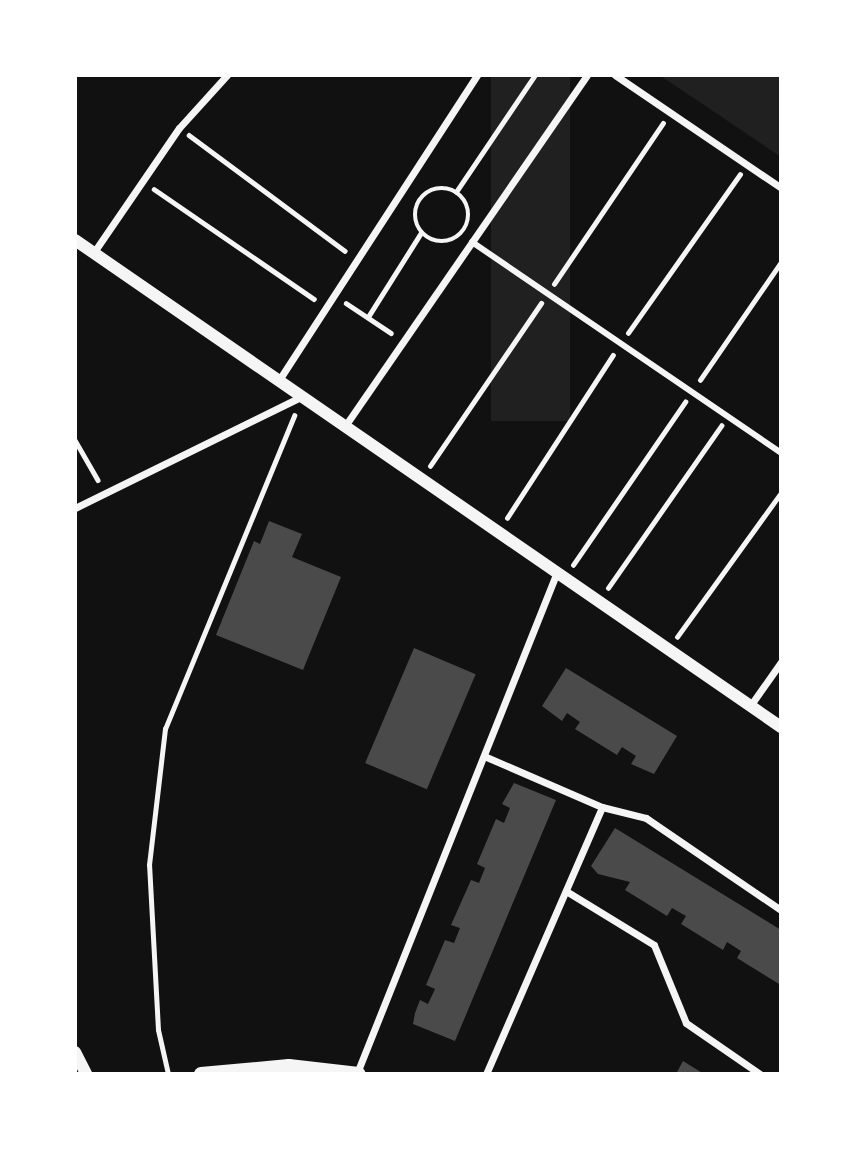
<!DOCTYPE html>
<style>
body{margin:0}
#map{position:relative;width:856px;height:1149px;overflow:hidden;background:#111;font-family:"Nunito Sans",sans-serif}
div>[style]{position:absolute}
.green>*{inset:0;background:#202020;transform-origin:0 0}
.building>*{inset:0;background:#4a4a4a;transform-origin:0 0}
.path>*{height:4.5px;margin:-2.25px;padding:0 2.25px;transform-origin:2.25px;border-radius:2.25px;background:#f5f5f5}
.path>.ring{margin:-2.25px;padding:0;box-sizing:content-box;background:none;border:4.5px solid #f5f5f5;border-radius:50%}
.pedestrian>*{height:6px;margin:-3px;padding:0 3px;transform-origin:3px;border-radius:3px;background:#f5f5f5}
.minor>*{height:7px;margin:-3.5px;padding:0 3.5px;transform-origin:3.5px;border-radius:3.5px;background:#f5f5f5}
.tertiary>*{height:12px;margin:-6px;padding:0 6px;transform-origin:6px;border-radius:6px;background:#f5f5f5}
.secondary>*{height:14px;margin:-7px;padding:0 7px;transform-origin:7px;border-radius:7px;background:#f5f5f5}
span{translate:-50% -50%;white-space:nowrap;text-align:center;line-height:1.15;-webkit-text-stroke:5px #fff;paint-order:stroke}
.frame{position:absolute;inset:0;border:77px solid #fff;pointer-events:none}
</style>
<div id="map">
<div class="green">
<div style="left:491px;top:75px;width:79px;height:346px"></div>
<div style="clip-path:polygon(659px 75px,781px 77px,781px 157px,710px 109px)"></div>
</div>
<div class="building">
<div style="clip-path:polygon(269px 521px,302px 534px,292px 557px,341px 577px,303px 670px,216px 635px,254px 541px,260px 544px)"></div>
<div style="left:414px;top:648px;width:67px;height:125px;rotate:23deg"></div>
<div style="clip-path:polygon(566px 668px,677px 736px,654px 774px,631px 764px,636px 756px,622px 747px,617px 755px,575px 729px,580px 722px,567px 713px,562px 721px,542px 706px)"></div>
<div style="clip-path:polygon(514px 783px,556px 800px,455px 1041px,413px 1024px,415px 1013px,420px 1000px,428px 1004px,435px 989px,426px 985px,445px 940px,454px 943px,460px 928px,451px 925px,471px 880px,479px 883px,485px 868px,477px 864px,496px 819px,504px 823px,510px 808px,502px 804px)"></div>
<div style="clip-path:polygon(615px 828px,781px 930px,779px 984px,737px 958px,741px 951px,727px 942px,723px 950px,681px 924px,686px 916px,672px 908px,667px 916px,625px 890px,630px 882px,598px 874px,591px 866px)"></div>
<div style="clip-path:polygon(683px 1061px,704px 1074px,676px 1074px)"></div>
</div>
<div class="path">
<div style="left:189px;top:135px;width:194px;rotate:36.6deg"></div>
<div class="ring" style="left:415px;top:188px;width:49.5px;height:49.5px"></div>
<div style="left:154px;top:189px;width:194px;rotate:34.5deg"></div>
<div style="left:456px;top:192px;width:141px;rotate:-56deg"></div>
<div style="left:554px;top:284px;width:194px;rotate:-55.9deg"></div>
<div style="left:346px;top:303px;width:54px;rotate:33.7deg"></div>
<div style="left:368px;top:317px;width:99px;rotate:-57.8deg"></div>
<div style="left:628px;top:333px;width:194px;rotate:-54.8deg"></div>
<div style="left:700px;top:380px;width:143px;rotate:-55.5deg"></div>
<div style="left:75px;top:440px;width:46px;rotate:60.1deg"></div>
<div style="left:430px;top:466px;width:197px;rotate:-55.7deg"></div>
<div style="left:507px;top:518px;width:194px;rotate:-57deg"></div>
<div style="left:573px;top:565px;width:198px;rotate:-55.5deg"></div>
<div style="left:608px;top:588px;width:198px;rotate:-55.1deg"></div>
<div style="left:677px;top:637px;width:178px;rotate:-54.2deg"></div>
<div style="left:168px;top:1074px;width:45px;rotate:-102.8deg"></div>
<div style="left:158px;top:1030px;width:165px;rotate:-93.1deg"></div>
<div style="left:149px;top:865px;width:137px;rotate:-83.3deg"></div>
<div style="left:165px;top:729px;width:339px;rotate:-67.6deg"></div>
</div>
<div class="pedestrian">
<div style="left:472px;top:242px;width:374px;rotate:34.3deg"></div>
</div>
<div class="minor">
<div style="left:615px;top:75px;width:201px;rotate:34.2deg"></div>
<div style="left:94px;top:252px;width:150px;rotate:-55.6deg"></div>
<div style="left:179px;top:128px;width:72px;rotate:-47.8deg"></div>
<div style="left:279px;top:380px;width:364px;rotate:-57deg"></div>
<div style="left:345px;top:426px;width:426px;rotate:-55.4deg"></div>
<div style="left:75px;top:508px;width:252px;rotate:-26.2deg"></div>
<div style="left:750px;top:706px;width:54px;rotate:-54.8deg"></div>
<div style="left:484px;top:756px;width:129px;rotate:23.4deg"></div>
<div style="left:602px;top:807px;width:45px;rotate:14deg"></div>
<div style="left:646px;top:818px;width:163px;rotate:34.3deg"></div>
<div style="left:566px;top:891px;width:103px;rotate:31.5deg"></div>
<div style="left:654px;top:945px;width:84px;rotate:67.7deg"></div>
<div style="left:686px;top:1023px;width:90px;rotate:34.6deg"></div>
<div style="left:357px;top:1073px;width:539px;rotate:-68.24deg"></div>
<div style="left:486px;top:1074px;width:291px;rotate:-66.5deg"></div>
</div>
<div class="tertiary">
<div style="left:75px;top:240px;width:858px;rotate:34.6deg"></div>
<div style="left:75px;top:1052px;width:25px;rotate:63deg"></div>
</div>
<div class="secondary">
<div style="left:201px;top:1074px;width:88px;rotate:-5.2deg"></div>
<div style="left:289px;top:1066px;width:70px;rotate:6.5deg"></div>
</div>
<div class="frame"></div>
</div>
